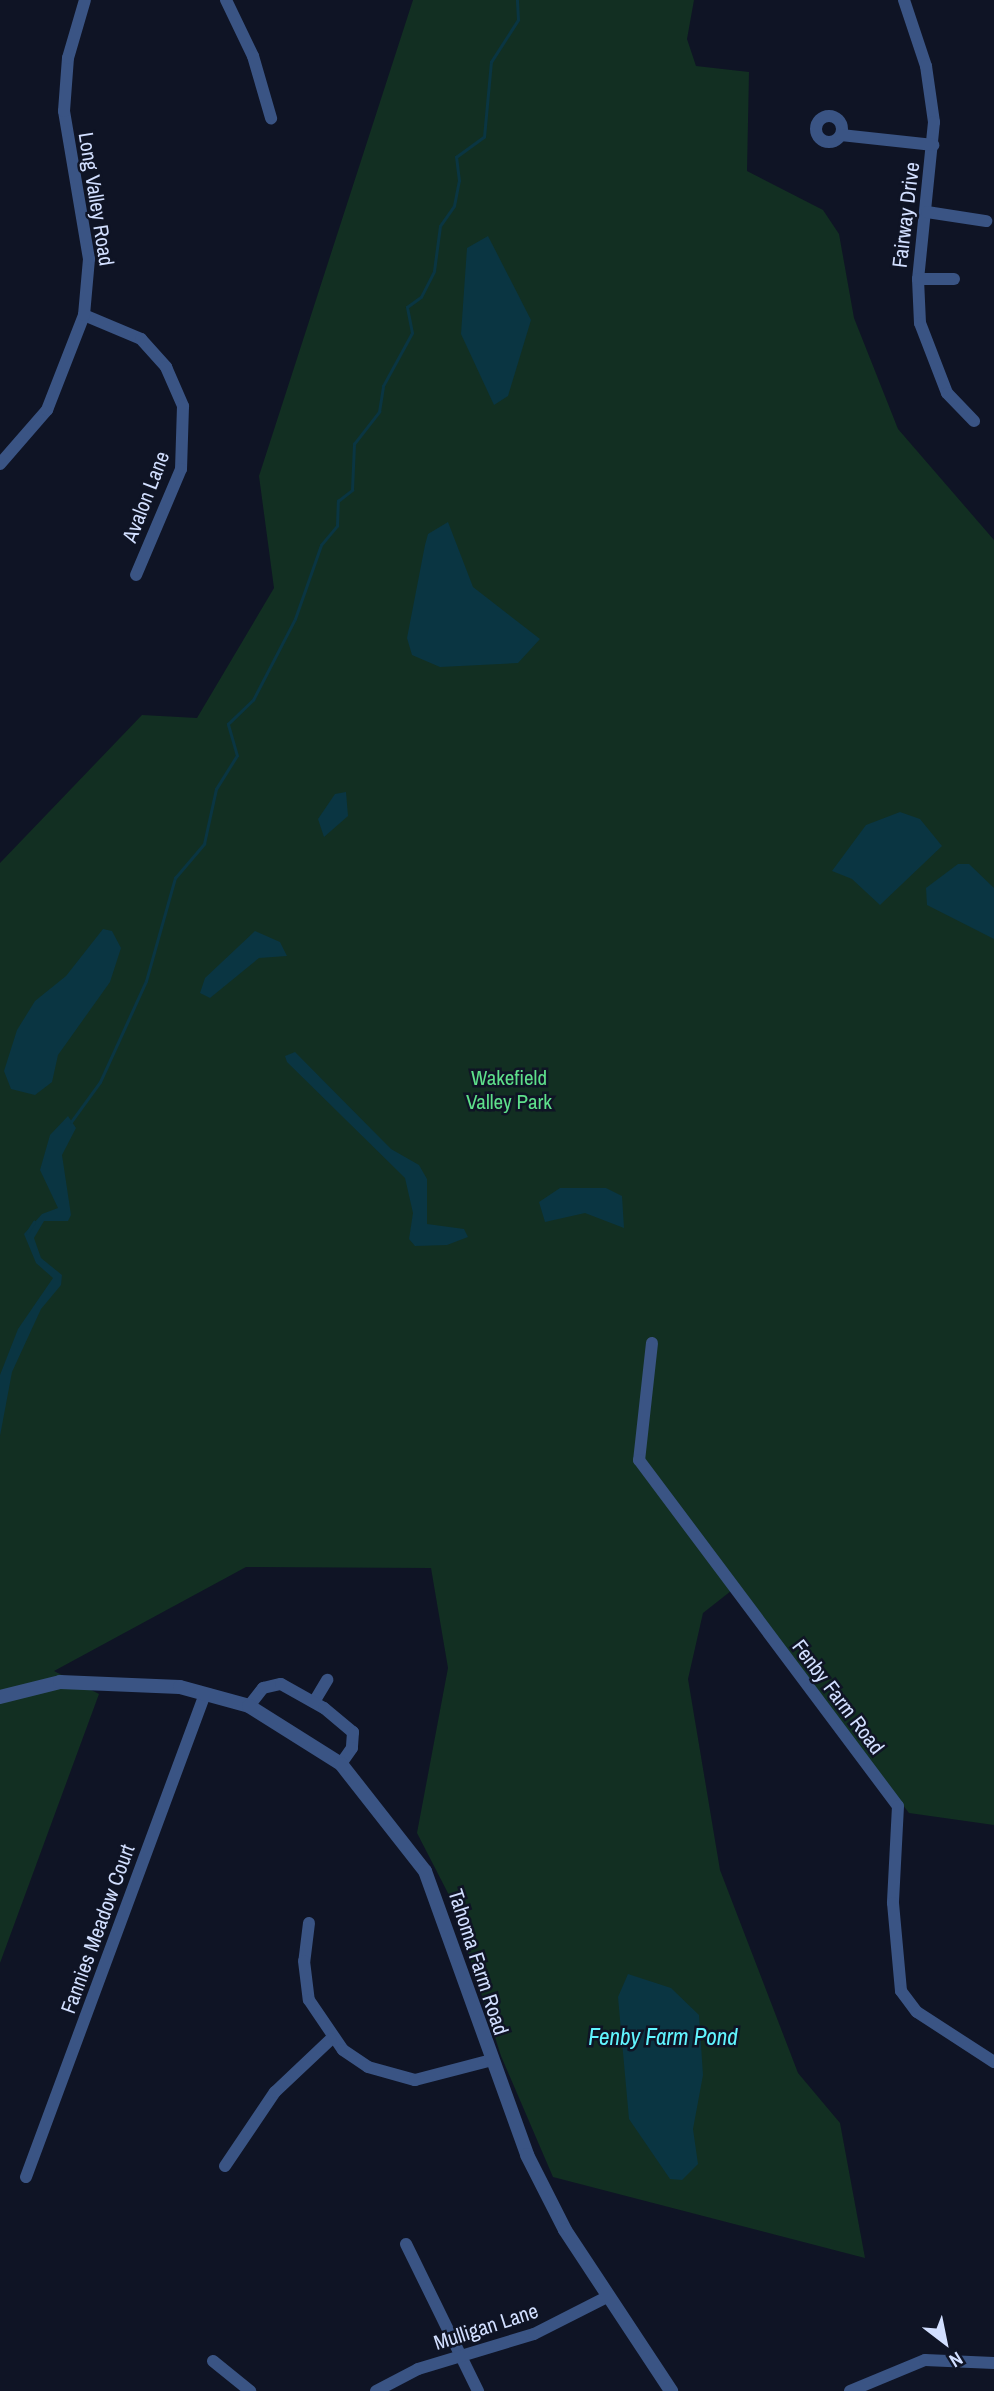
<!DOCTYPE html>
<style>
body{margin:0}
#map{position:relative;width:994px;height:2391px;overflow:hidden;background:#0f1425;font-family:"Archivo Narrow",sans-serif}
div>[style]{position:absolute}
.green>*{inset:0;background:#122f22}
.water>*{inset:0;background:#0a3542}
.stream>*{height:2.5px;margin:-1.25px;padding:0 1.25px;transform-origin:1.25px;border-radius:1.25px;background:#0a3542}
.minor>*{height:12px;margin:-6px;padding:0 6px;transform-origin:6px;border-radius:6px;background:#3a5484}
.minor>.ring{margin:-6px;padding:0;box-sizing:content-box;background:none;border:12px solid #3a5484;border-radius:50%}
.tertiary>*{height:14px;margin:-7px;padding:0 7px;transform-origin:7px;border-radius:7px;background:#3a5484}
span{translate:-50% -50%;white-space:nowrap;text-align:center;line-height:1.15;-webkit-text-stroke:5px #0f1425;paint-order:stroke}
.street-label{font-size:21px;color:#d2dfff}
.park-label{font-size:21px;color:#5ee08b}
.water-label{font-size:23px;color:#61f5ff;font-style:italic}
.north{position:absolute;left:910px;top:2307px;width:70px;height:70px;-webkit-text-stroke:5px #0f1425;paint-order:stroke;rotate:148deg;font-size:19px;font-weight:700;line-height:28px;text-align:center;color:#d2dfff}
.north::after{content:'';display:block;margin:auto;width:24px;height:32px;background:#d2dfff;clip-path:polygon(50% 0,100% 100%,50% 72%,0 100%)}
</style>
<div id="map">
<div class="green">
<div style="clip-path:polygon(413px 0,694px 0,687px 39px,696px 66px,749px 72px,747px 171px,823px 210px,839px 234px,854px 318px,898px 429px,994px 540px,994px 1825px,909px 1813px,736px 1587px,703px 1613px,688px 1679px,720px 1870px,798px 2073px,840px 2123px,865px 2258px,553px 2177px,501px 2056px,451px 1899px,417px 1833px,448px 1668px,431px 1568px,246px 1567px,54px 1671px,99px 1694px,0 1963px,0 863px,142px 715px,197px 718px,274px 588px,259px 476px)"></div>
</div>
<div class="water">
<div style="clip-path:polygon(488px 236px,531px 320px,508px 396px,494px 405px,461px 334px,467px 248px)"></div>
<div style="clip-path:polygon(448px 522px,473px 587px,540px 639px,518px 663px,440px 667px,412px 655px,407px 638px,425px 545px,428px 534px)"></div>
<div style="clip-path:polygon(346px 792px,348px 816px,324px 837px,318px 819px,335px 794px)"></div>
<div style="clip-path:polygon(900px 812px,920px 819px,942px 846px,880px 905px,852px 879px,832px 871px,866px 825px)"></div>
<div style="clip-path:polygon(958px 864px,969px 864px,994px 888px,994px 939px,927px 905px,926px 888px)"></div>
<div style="clip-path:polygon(103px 929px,112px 931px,121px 948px,110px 982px,58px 1055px,52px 1082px,35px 1095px,11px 1089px,4px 1071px,17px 1030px,35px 1001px,66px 976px)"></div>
<div style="clip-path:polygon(255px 931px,280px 942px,287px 956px,259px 958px,210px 998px,200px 993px,205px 978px)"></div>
<div style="clip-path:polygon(295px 1052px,391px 1149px,419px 1165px,427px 1179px,427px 1224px,464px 1229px,468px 1237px,447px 1245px,415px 1246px,409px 1239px,413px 1213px,405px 1178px,287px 1062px,285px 1056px)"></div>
<div style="clip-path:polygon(68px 1116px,76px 1128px,62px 1155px,71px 1215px,68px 1221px,44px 1221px,34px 1238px,41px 1258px,62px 1275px,61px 1285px,41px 1309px,12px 1372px,0 1436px,0 1375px,18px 1329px,53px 1278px,36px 1263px,24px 1234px,42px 1214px,58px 1208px,40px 1170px,50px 1135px)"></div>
<div style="clip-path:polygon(560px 1188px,606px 1188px,622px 1196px,624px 1228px,585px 1213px,545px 1222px,539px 1202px)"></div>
<div style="clip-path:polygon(628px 1974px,671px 1988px,699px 2015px,703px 2075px,693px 2129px,698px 2164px,682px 2180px,670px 2179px,629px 2119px,618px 1997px)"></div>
</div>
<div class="stream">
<div style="left:71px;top:1122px;width:49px;rotate:-54.1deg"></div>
<div style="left:100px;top:1082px;width:111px;rotate:-65.5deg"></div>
<div style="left:146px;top:981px;width:107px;rotate:-74.3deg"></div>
<div style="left:175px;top:878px;width:45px;rotate:-49.5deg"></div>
<div style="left:204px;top:844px;width:56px;rotate:-77.7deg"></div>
<div style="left:216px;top:789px;width:39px;rotate:-58deg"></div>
<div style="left:237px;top:756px;width:33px;rotate:-106deg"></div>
<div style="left:228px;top:724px;width:35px;rotate:-44deg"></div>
<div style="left:253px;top:700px;width:91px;rotate:-62.6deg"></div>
<div style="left:295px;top:619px;width:78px;rotate:-70.6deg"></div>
<div style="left:321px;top:545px;width:25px;rotate:-50deg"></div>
<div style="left:337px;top:526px;width:25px;rotate:-88deg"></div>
<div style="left:338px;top:501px;width:18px;rotate:-38deg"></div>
<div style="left:352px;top:490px;width:46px;rotate:-87.5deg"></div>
<div style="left:354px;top:444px;width:41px;rotate:-52deg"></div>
<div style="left:379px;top:412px;width:26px;rotate:-81deg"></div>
<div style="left:383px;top:386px;width:60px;rotate:-61.3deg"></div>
<div style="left:412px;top:333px;width:26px;rotate:-101deg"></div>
<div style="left:407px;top:307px;width:17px;rotate:-36deg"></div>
<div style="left:421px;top:297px;width:29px;rotate:-63deg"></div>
<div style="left:434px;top:271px;width:45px;rotate:-82.4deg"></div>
<div style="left:440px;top:226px;width:24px;rotate:-55deg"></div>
<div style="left:454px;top:206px;width:25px;rotate:-79deg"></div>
<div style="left:459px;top:181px;width:24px;rotate:-97deg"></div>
<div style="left:456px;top:157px;width:34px;rotate:-36deg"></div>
<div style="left:484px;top:137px;width:75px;rotate:-84.7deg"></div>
<div style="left:491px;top:62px;width:50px;rotate:-57.3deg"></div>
<div style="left:518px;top:20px;width:20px;rotate:-93deg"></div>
<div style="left:27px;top:1233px;width:13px;rotate:-58deg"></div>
</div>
<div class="minor">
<div style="left:226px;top:0;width:62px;rotate:64.3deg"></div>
<div style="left:253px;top:56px;width:65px;rotate:73.8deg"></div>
<div style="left:904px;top:0;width:70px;rotate:71.6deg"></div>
<div style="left:926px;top:66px;width:57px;rotate:81.9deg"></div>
<div style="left:934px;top:122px;width:158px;rotate:95.8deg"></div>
<div style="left:918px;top:279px;width:44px;rotate:87.4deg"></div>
<div style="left:920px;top:323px;width:75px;rotate:68.9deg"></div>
<div style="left:947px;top:393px;width:39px;rotate:46deg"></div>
<div class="ring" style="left:816px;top:116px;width:14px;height:14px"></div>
<div style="left:841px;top:135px;width:93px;rotate:6.2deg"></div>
<div style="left:927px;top:212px;width:60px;rotate:8.7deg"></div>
<div style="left:918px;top:279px;width:36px"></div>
<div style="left:84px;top:315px;width:62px;rotate:22.8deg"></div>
<div style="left:141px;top:339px;width:38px;rotate:48deg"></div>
<div style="left:166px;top:367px;width:43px;rotate:66.4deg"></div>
<div style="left:183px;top:406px;width:63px;rotate:91.8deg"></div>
<div style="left:181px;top:469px;width:115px;rotate:113deg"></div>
<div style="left:0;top:464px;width:72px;rotate:-49deg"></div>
<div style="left:47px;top:410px;width:102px;rotate:-68.7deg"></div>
<div style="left:84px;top:315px;width:56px;rotate:-84.9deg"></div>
<div style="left:89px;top:259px;width:150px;rotate:-99.6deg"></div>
<div style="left:64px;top:111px;width:53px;rotate:-85.7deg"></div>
<div style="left:68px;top:58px;width:60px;rotate:-73.7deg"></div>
<div style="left:652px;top:1343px;width:118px;rotate:96.3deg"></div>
<div style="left:639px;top:1460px;width:432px;rotate:53.2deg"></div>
<div style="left:898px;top:1806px;width:97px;rotate:93deg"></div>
<div style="left:893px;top:1903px;width:88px;rotate:84.8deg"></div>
<div style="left:901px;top:1991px;width:26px;rotate:53deg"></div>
<div style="left:917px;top:2012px;width:92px;rotate:33deg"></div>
<div style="left:314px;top:1702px;width:26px;rotate:-59deg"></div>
<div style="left:249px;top:1706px;width:23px;rotate:-52deg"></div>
<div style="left:263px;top:1688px;width:18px;rotate:-13deg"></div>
<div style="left:281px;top:1684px;width:49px;rotate:29.2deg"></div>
<div style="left:324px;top:1708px;width:38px;rotate:40deg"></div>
<div style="left:353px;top:1732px;width:16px;rotate:94deg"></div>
<div style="left:352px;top:1748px;width:19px;rotate:125deg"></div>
<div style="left:309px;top:1923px;width:38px;rotate:97deg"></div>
<div style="left:304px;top:1961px;width:39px;rotate:83deg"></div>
<div style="left:309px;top:2000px;width:60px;rotate:55.8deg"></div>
<div style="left:343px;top:2050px;width:30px;rotate:34deg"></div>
<div style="left:368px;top:2067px;width:49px;rotate:15.5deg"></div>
<div style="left:415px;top:2080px;width:75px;rotate:-14.6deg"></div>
<div style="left:225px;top:2166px;width:89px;rotate:-56deg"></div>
<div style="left:275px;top:2092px;width:77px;rotate:-43.4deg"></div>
<div style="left:26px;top:2177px;width:515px;rotate:-69.67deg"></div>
<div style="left:406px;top:2244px;width:164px;rotate:63.9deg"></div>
<div style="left:213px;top:2361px;width:48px;rotate:39deg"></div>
<div style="left:376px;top:2391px;width:47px;rotate:-27.6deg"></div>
<div style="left:418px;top:2369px;width:121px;rotate:-16.8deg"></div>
<div style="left:534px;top:2334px;width:82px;rotate:-26.9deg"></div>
<div style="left:850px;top:2391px;width:81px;rotate:-22.5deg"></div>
<div style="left:925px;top:2360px;width:69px;rotate:2.5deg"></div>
</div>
<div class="tertiary">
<div style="left:0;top:1697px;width:62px;rotate:-14deg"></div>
<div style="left:60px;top:1682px;width:120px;rotate:2.4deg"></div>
<div style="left:180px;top:1687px;width:72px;rotate:15.4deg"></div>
<div style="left:249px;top:1706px;width:109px;rotate:32.2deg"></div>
<div style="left:341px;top:1764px;width:136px;rotate:51.9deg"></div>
<div style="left:425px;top:1871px;width:302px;rotate:70.2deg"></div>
<div style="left:527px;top:2155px;width:84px;rotate:63.1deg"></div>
<div style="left:565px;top:2230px;width:193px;rotate:56.6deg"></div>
</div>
<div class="street-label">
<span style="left:96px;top:199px;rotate:81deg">Long Valley Road</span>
<span style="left:906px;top:215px;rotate:-83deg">Fairway Drive</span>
<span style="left:146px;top:497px;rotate:-69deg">Avalon Lane</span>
<span style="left:838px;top:1697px;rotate:53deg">Fenby Farm Road</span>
<span style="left:98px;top:1929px;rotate:-70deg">Fannies Meadow Court</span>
<span style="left:478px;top:1962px;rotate:72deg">Tahoma Farm Road</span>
<span style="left:486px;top:2327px;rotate:-18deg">Mulligan Lane</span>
</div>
<div class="park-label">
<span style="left:509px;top:1090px">Wakefield<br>Valley Park</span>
</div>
<div class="water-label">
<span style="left:663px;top:2037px">Fenby Farm Pond</span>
</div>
<div class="north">N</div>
</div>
